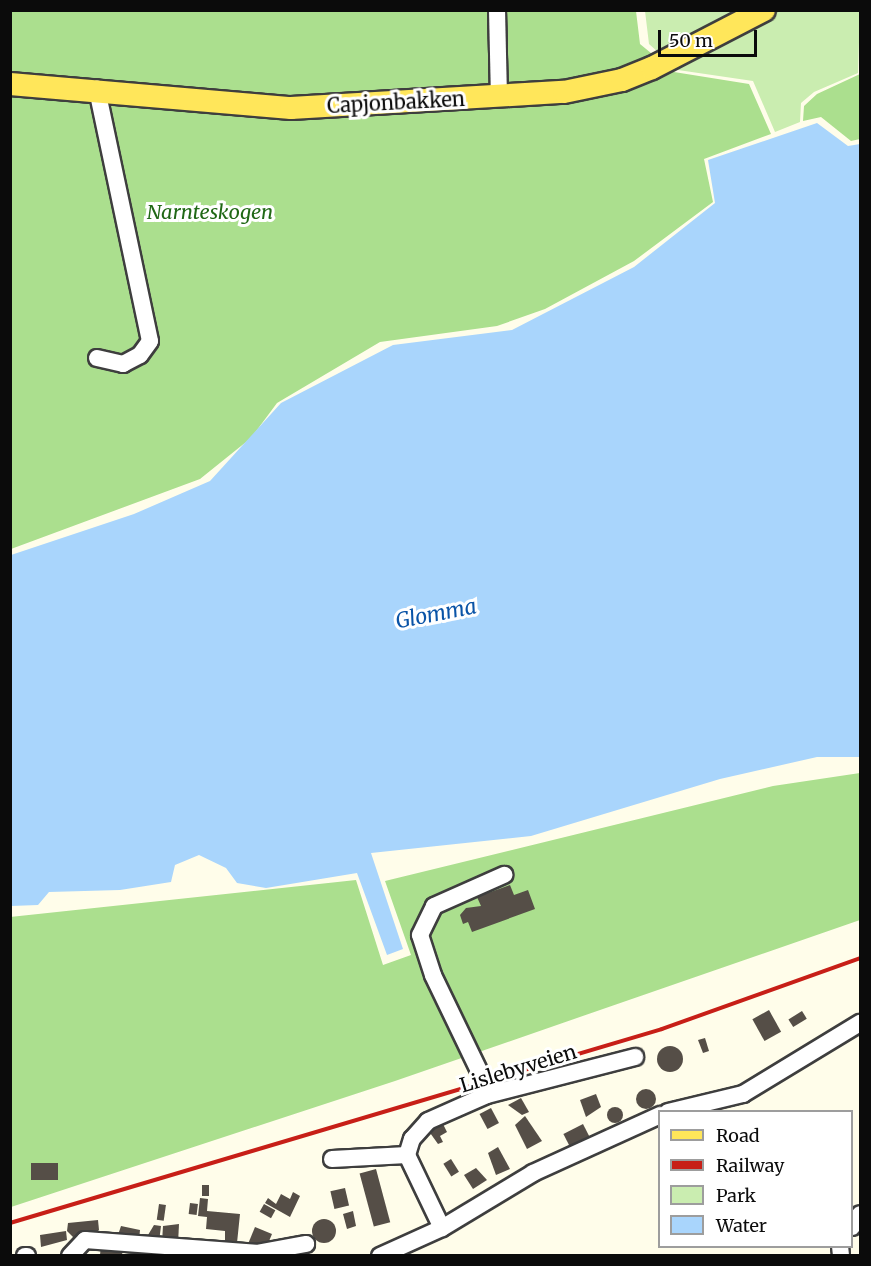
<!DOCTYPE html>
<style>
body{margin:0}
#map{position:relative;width:871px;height:1266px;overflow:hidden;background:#fffdea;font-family:Merriweather,serif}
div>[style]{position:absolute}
.green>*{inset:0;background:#caedb0}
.forest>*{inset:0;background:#abdf8e}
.water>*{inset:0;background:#a9d5fc}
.building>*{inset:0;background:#554e47;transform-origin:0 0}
.round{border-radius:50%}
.roads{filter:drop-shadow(2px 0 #3e3e3e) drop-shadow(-2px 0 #3e3e3e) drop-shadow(0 2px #3e3e3e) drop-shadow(0 -2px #3e3e3e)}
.minor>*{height:16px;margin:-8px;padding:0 8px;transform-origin:8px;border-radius:8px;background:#fff}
.major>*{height:22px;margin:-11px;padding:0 11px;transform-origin:11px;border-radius:11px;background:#ffe65a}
.rail>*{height:4px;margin:-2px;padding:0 2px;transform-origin:2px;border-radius:2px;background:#c71f17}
span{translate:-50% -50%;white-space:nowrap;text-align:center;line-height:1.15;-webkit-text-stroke:6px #fff;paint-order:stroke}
.street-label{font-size:20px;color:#0b0b0b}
.park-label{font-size:20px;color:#206816;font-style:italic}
.water-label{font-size:21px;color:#0a54a7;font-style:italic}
.frame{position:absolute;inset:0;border:12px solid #0b0b0b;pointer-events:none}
.legend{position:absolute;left:658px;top:1110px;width:195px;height:138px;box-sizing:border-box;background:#fff;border:2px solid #9d9d9d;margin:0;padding:8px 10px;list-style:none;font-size:18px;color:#0b0b0b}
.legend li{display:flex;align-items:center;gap:12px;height:30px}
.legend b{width:30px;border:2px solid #9d9d9d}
.scale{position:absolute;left:658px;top:30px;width:99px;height:27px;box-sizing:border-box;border:3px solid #0b0b0b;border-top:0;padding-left:8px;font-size:18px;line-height:21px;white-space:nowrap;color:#0b0b0b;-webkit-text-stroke:4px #fff;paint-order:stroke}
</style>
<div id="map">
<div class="green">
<div style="clip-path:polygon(645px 11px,860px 11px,858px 73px,814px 92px,801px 103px,800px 122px,775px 132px,753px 81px,678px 70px,649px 44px)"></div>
</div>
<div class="forest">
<div style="clip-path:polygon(11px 11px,636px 11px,640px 44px,674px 72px,749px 84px,771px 134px,704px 159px,713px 202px,634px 261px,545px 309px,497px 326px,380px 342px,277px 403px,251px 438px,200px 479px,11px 549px)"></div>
<div style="clip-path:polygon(860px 74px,860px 139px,851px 141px,821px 117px,803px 121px,804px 106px,817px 94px)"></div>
<div style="clip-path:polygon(860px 773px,860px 920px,395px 1081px,11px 1207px,10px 917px,356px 880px,383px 965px,411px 955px,385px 881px,773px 786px)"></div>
</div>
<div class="water">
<div style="clip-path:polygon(817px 123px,848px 146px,860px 144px,860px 757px,817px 757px,720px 779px,531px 836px,371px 853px,403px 949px,387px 955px,357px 873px,266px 888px,237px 883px,226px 868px,199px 855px,175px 865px,171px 882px,120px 890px,49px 892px,38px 905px,11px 906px,11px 555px,134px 514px,210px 481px,281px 403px,393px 345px,512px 330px,634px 267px,715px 203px,708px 160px)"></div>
</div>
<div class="building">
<div style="clip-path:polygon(510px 885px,514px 895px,528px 890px,535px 909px,472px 932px,468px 922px,463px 924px,460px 915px,466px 908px,481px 906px,477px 897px)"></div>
<div style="left:769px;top:1010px;width:25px;height:19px;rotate:61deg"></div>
<div style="left:802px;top:1011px;width:9px;height:16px;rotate:58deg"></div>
<div style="clip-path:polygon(705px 1038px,709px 1051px,703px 1053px,698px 1040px)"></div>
<div class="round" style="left:657px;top:1046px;width:26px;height:26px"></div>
<div class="round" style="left:636px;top:1089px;width:20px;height:20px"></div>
<div style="clip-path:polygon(596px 1094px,601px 1107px,586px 1117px,580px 1100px)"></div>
<div style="clip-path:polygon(521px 1098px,529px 1112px,522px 1115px,508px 1105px)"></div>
<div class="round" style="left:607px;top:1107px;width:16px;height:16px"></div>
<div style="left:491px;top:1108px;width:17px;height:13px;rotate:62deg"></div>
<div style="clip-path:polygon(525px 1116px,542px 1141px,527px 1149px,515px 1125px)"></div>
<div style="clip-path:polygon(442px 1122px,447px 1132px,440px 1136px,443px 1142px,438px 1144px,428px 1130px)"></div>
<div style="left:583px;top:1124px;width:16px;height:22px;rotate:63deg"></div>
<div style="clip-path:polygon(498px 1147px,510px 1169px,496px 1175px,488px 1153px)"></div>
<div style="left:451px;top:1159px;width:15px;height:9px;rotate:58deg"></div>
<div style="left:31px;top:1163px;width:27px;height:17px"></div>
<div style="clip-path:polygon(476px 1168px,487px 1180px,473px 1189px,464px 1175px)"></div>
<div style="left:376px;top:1169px;width:55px;height:17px;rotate:75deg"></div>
<div style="left:202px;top:1185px;width:7px;height:11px"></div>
<div style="left:345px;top:1188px;width:18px;height:15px;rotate:77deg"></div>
<div style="clip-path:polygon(293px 1192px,300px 1196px,290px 1217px,265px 1203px,268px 1198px,276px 1204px,281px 1194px,290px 1199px)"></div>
<div style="clip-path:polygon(200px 1198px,208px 1199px,207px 1211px,240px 1214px,237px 1243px,225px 1242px,225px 1231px,206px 1229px,207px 1217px,198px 1216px)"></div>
<div style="left:190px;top:1203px;width:8px;height:11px;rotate:7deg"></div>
<div style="left:159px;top:1204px;width:7px;height:16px;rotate:8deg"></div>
<div style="left:264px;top:1204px;width:13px;height:9px;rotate:29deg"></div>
<div style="clip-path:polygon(353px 1211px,356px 1226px,347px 1229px,343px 1214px)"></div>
<div class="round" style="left:312px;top:1219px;width:24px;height:24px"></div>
<div style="clip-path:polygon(98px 1220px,99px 1230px,94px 1235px,73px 1237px,67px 1231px,68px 1223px)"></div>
<div style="clip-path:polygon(179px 1224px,178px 1244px,162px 1243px,163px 1226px)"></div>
<div style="clip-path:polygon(154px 1225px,161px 1226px,159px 1242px,145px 1240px)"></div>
<div style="clip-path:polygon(121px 1226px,140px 1230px,139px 1240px,117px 1238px)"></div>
<div style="clip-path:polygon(255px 1227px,272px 1234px,267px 1246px,248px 1244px)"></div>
<div style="clip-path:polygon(66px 1231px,67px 1240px,41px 1247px,40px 1235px)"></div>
<div style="left:101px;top:1244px;width:22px;height:10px;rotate:5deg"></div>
</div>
<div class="roads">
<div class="minor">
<div style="left:497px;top:10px;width:86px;rotate:88.7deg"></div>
<div style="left:97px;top:358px;width:27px;rotate:13deg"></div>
<div style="left:123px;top:364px;width:19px;rotate:-28deg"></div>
<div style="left:140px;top:355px;width:17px;rotate:-54deg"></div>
<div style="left:150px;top:341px;width:258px;rotate:-101.9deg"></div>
<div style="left:482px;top:1077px;width:113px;rotate:-115.7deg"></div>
<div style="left:433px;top:975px;width:42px;rotate:-108deg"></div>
<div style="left:420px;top:935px;width:32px;rotate:-64deg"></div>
<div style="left:434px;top:906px;width:77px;rotate:-23.9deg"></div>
<div style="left:668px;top:1112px;width:77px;rotate:-13.5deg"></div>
<div style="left:743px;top:1094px;width:137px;rotate:-31.3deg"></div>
<div style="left:332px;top:1159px;width:75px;rotate:-3.1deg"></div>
<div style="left:852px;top:1227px;width:15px;rotate:-58deg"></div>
<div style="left:442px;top:1228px;width:81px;rotate:-115.6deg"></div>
<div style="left:407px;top:1155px;width:17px;rotate:-73deg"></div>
<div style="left:412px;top:1139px;width:24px;rotate:-48deg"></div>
<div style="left:428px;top:1121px;width:64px;rotate:-23.8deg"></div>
<div style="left:487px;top:1095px;width:153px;rotate:-14.4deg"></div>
<div style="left:840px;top:1246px;width:10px;rotate:84deg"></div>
<div style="left:25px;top:1256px;width:2px"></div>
<div style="left:70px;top:1256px;width:22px;rotate:-47deg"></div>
<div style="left:85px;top:1240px;width:171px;rotate:4.3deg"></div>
<div style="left:256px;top:1253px;width:51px;rotate:-10.2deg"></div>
<div style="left:380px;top:1256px;width:68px;rotate:-24.3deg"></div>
<div style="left:442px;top:1228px;width:106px;rotate:-31.1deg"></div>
<div style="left:533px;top:1173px;width:140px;rotate:-24.5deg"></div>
</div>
<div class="major">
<div style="left:10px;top:84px;width:282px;rotate:4.9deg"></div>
<div style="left:291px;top:108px;width:273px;rotate:-3.4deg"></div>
<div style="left:564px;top:92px;width:59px;rotate:-11.7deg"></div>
<div style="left:622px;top:80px;width:32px;rotate:-22deg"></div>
<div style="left:652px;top:68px;width:126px;rotate:-27.4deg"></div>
</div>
</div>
<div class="rail">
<div style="left:10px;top:1223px;width:680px;rotate:-16.57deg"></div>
<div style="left:662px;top:1029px;width:210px;rotate:-19.7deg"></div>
</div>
<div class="street-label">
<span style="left:396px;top:102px;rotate:-3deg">Capjonbakken</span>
<span style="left:518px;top:1068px;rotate:-17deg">Lislebyveien</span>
</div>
<div class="park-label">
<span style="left:210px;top:211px">Narnteskogen</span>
</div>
<div class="water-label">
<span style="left:436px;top:614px;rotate:-11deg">Glomma</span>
</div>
<div class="frame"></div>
<ul class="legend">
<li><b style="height:8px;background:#ffe65a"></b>Road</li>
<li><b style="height:8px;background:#c71f17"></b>Railway</li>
<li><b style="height:16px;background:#caedb0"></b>Park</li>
<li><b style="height:16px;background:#a9d5fc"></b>Water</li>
</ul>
<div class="scale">50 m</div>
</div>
